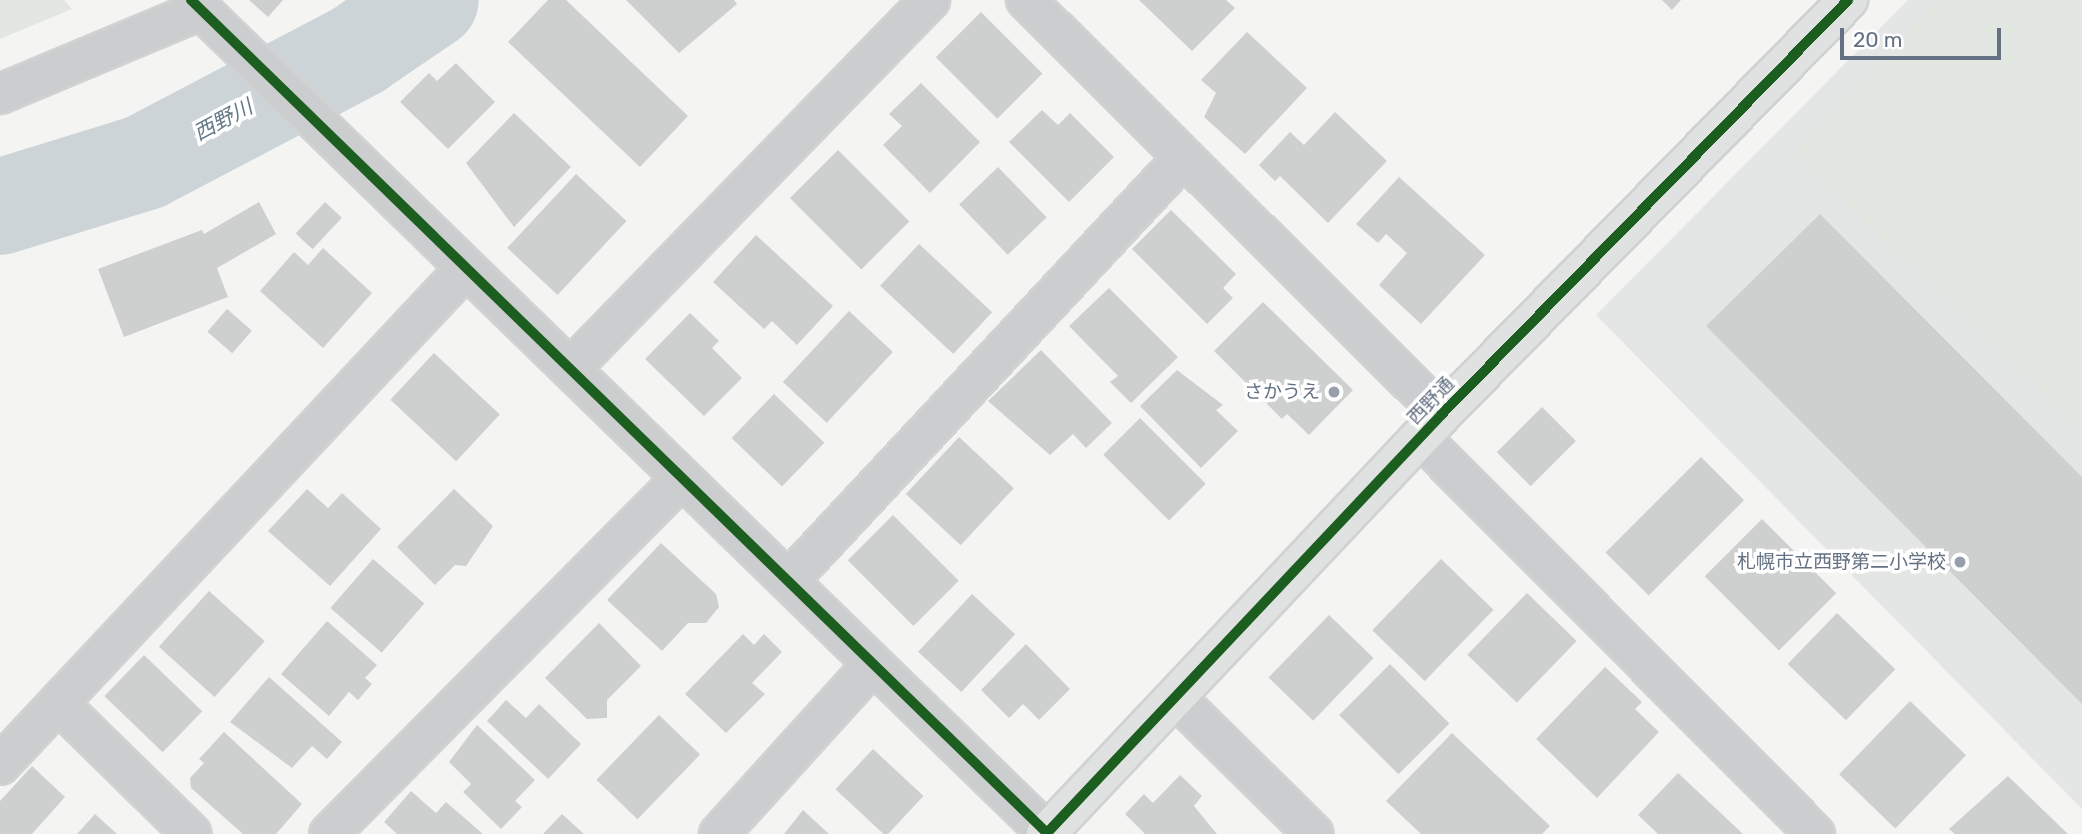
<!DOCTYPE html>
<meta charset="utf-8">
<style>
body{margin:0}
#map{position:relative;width:2082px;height:834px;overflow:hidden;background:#f4f5f3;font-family:Rubik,"Noto Sans JP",sans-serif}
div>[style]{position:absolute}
.built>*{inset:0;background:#e4e6e5}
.green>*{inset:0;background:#e3e7e1}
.river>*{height:96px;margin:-48px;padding:0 48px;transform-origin:48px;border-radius:48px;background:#cdd4d8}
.building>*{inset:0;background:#ced0d0;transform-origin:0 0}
.roads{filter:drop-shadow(2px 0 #d1d2d2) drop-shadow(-2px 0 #d1d2d2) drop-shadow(0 2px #d1d2d2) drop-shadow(0 -2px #d1d2d2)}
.street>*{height:38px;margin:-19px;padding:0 19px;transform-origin:19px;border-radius:19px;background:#cccdce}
.secondary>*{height:38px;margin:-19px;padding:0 19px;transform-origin:19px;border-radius:19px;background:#e0e1e1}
.cycleway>*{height:10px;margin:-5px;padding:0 5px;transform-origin:5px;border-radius:5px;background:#1b5e20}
.dots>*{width:19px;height:19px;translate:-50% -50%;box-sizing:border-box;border:4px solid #fff;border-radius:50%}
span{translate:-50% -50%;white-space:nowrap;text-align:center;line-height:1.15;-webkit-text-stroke:7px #fff;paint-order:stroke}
.poi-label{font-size:19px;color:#647183}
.right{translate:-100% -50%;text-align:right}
.street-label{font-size:19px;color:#647183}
.water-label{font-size:21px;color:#657987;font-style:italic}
.scale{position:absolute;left:1840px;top:28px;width:161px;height:32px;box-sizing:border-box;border:4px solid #647183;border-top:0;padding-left:9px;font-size:21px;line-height:24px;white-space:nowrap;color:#647183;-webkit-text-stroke:5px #fff;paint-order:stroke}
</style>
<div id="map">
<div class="built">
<div style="clip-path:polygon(1908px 0,2082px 0,2082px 809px,1596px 315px)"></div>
</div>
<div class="green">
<div style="clip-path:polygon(0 0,64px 0,72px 9px,0 39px)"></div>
<div style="clip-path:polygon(1938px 0,2082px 0,2082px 429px,1794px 153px)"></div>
</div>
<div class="river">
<div style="left:0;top:207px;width:152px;rotate:-17.2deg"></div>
<div style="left:145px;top:162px;width:241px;rotate:-27.7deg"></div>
<div style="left:358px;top:50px;width:88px;rotate:-34.4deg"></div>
</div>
<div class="building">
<div style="clip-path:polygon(249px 0,283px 0,268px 17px)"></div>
<div style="clip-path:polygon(548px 0,566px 0,688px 116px,640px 167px,508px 42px)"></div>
<div style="clip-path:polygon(626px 0,734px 0,737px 4px,679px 53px)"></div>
<div style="clip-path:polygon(1139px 0,1226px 0,1235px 8px,1192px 51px)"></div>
<div style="clip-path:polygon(1662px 0,1681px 0,1672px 10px)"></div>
<div style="left:981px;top:12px;width:87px;height:64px;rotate:45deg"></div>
<div style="clip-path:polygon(1247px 32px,1307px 88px,1245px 154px,1204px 117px,1216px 93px,1201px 80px)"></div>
<div style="clip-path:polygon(456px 63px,495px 102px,448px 149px,400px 102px,429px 73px,437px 81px)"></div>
<div style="clip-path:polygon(921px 83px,980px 142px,930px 193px,883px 145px,902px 126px,889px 114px)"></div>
<div style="clip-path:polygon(1042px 110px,1058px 125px,1070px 113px,1114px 157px,1069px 202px,1009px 142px)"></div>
<div style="clip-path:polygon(1335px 112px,1387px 161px,1328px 223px,1280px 176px,1275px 181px,1259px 165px,1290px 132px,1304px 145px)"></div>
<div style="clip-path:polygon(514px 113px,571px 167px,514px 227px,466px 163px)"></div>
<div style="left:838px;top:150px;width:101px;height:68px;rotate:45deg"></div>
<div style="left:998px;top:167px;width:70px;height:54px;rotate:46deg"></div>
<div style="left:576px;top:174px;width:69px;height:101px;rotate:43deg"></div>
<div style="clip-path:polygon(1399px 177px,1485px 255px,1421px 324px,1379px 285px,1407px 253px,1386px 234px,1378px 243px,1356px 224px)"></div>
<div style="clip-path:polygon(259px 202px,276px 234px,217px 268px,228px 297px,124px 337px,98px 269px,202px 230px,204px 234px)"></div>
<div style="left:325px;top:202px;width:23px;height:43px;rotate:43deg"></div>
<div style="clip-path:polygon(1171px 210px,1236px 274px,1223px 288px,1233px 298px,1207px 324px,1132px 249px)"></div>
<div style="clip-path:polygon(1820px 214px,2082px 477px,2082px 704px,1706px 326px)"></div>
<div style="clip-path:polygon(756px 235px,833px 306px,797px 345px,772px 321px,764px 329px,713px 282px)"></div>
<div style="left:919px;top:244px;width:100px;height:57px;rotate:43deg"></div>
<div style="clip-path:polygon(323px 248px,372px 293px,323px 348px,260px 291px,294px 252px,308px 265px)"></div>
<div style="clip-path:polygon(1109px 288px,1178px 357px,1131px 403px,1110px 382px,1118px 376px,1069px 326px)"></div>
<div style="clip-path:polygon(1263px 302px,1353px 390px,1309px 435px,1287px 414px,1282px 419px,1214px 351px)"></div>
<div style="left:227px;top:309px;width:33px;height:30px;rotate:41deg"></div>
<div style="left:849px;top:311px;width:60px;height:97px;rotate:43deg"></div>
<div style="clip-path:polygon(690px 313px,719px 341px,712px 348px,742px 378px,704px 416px,645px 359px)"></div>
<div style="clip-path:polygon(1041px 350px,1112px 423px,1086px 448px,1073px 434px,1050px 455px,988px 401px)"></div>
<div style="left:434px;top:353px;width:90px;height:64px;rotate:43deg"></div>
<div style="clip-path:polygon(1177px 370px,1223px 405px,1216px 410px,1238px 431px,1201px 468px,1140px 406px)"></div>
<div style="left:774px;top:394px;width:70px;height:61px;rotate:44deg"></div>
<div style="left:1542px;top:407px;width:48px;height:64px;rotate:45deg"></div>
<div style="left:1140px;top:418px;width:93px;height:52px;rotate:45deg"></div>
<div style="left:959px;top:437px;width:75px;height:78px;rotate:43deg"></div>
<div style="left:1701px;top:457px;width:61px;height:135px;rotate:45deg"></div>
<div style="clip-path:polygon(307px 489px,328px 508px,342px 493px,381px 529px,330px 586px,268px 531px)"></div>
<div style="clip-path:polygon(454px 489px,493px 526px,466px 566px,455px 565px,435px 585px,397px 547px)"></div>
<div style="left:893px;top:515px;width:93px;height:64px;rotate:45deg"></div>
<div style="left:1762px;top:519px;width:105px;height:81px;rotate:45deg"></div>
<div style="clip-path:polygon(661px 543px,716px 594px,719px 607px,706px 623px,688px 623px,662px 651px,607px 600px)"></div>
<div style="left:373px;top:559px;width:68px;height:65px;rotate:41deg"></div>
<div style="left:1441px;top:559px;width:73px;height:99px;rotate:44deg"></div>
<div style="left:209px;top:591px;width:75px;height:75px;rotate:42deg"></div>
<div style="left:1527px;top:593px;width:69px;height:86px;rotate:44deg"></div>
<div style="left:972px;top:594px;width:59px;height:79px;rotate:43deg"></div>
<div style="left:1837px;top:613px;width:81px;height:71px;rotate:44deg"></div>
<div style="left:1329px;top:615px;width:62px;height:87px;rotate:44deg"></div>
<div style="clip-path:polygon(327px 621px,377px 665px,365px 678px,372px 684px,358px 700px,349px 692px,329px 716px,281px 674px)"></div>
<div style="clip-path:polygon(599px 623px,641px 666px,607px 700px,607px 718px,587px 719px,545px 678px)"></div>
<div style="clip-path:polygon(743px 634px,754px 645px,764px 634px,782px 652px,752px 683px,765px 694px,726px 733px,685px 694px)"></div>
<div style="clip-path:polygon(1026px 644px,1070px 689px,1039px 720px,1023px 704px,1009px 718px,981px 690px)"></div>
<div style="left:144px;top:655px;width:81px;height:57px;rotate:44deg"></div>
<div style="left:1390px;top:664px;width:84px;height:72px;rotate:45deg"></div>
<div style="clip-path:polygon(1605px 667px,1642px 702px,1635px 709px,1659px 732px,1597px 798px,1536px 739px)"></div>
<div style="clip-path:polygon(269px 677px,342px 742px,327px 759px,312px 746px,292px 768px,230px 722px)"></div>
<div style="clip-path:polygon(506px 700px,526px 718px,539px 704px,581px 744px,548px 779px,487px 721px)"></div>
<div style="left:1910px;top:701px;width:78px;height:102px;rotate:44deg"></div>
<div style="left:659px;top:715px;width:57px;height:90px;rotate:44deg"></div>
<div style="clip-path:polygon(477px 725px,535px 780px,515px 801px,522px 807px,501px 829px,463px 792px,471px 784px,449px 762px)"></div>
<div style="clip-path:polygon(224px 732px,302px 804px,276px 834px,243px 834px,191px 788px,190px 778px,204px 763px,199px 759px)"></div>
<div style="clip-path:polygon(1452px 733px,1550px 826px,1542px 834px,1421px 834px,1386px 801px)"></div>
<div style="left:873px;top:749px;width:69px;height:55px;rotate:43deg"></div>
<div style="clip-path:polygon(32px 766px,65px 797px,32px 834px,0 834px,0 801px)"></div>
<div style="clip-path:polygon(1678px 773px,1743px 834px,1658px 834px,1638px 815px)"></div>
<div style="clip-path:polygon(1180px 775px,1202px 796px,1194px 806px,1217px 834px,1145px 834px,1125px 814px,1144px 794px,1153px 803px)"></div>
<div style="clip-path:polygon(2008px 776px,2068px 834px,1955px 834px,1949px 829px)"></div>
<div style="clip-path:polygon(411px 791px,436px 813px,446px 802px,483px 834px,397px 834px,384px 822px)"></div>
<div style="clip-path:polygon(803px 810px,829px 834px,784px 834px)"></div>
<div style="clip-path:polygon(95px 814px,117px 834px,77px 834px)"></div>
<div style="clip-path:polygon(562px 814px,584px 834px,543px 834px)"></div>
</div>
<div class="roads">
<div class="street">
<div style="left:191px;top:0;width:1194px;rotate:44.22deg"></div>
<div style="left:1026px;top:0;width:587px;rotate:44.86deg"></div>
<div style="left:0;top:94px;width:218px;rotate:-22.7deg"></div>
<div style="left:570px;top:369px;width:516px;rotate:-45.71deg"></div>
<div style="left:1420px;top:437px;width:560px;rotate:45.14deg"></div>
<div style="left:788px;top:581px;width:580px;rotate:-46.96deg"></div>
<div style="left:1177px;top:699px;width:192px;rotate:44.6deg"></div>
<div style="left:58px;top:703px;width:187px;rotate:44.4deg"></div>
<div style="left:0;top:765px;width:681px;rotate:-46.84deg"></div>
<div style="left:329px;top:834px;width:501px;rotate:-45.24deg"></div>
<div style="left:719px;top:834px;width:229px;rotate:-47.8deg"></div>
</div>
<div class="secondary">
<div style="left:1046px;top:834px;width:577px;rotate:-46.68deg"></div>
<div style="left:1442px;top:414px;width:580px;rotate:-45.56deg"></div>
</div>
</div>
<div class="cycleway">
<div style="left:191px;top:0;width:1194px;rotate:44.22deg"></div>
<div style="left:1046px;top:834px;width:577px;rotate:-46.68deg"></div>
<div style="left:1442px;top:414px;width:580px;rotate:-45.56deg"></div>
</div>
<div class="dots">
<div style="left:1334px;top:392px;background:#969faa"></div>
<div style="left:1960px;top:562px;background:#969faa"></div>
</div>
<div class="poi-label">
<span class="right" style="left:1320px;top:392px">さかうえ</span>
<span class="right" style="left:1946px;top:562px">札幌市立西野第二小学校</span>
</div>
<div class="street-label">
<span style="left:1431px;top:401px;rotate:-46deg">西野通</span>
</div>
<div class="water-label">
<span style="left:223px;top:120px;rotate:-28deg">西野川</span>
</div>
<div class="scale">20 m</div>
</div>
